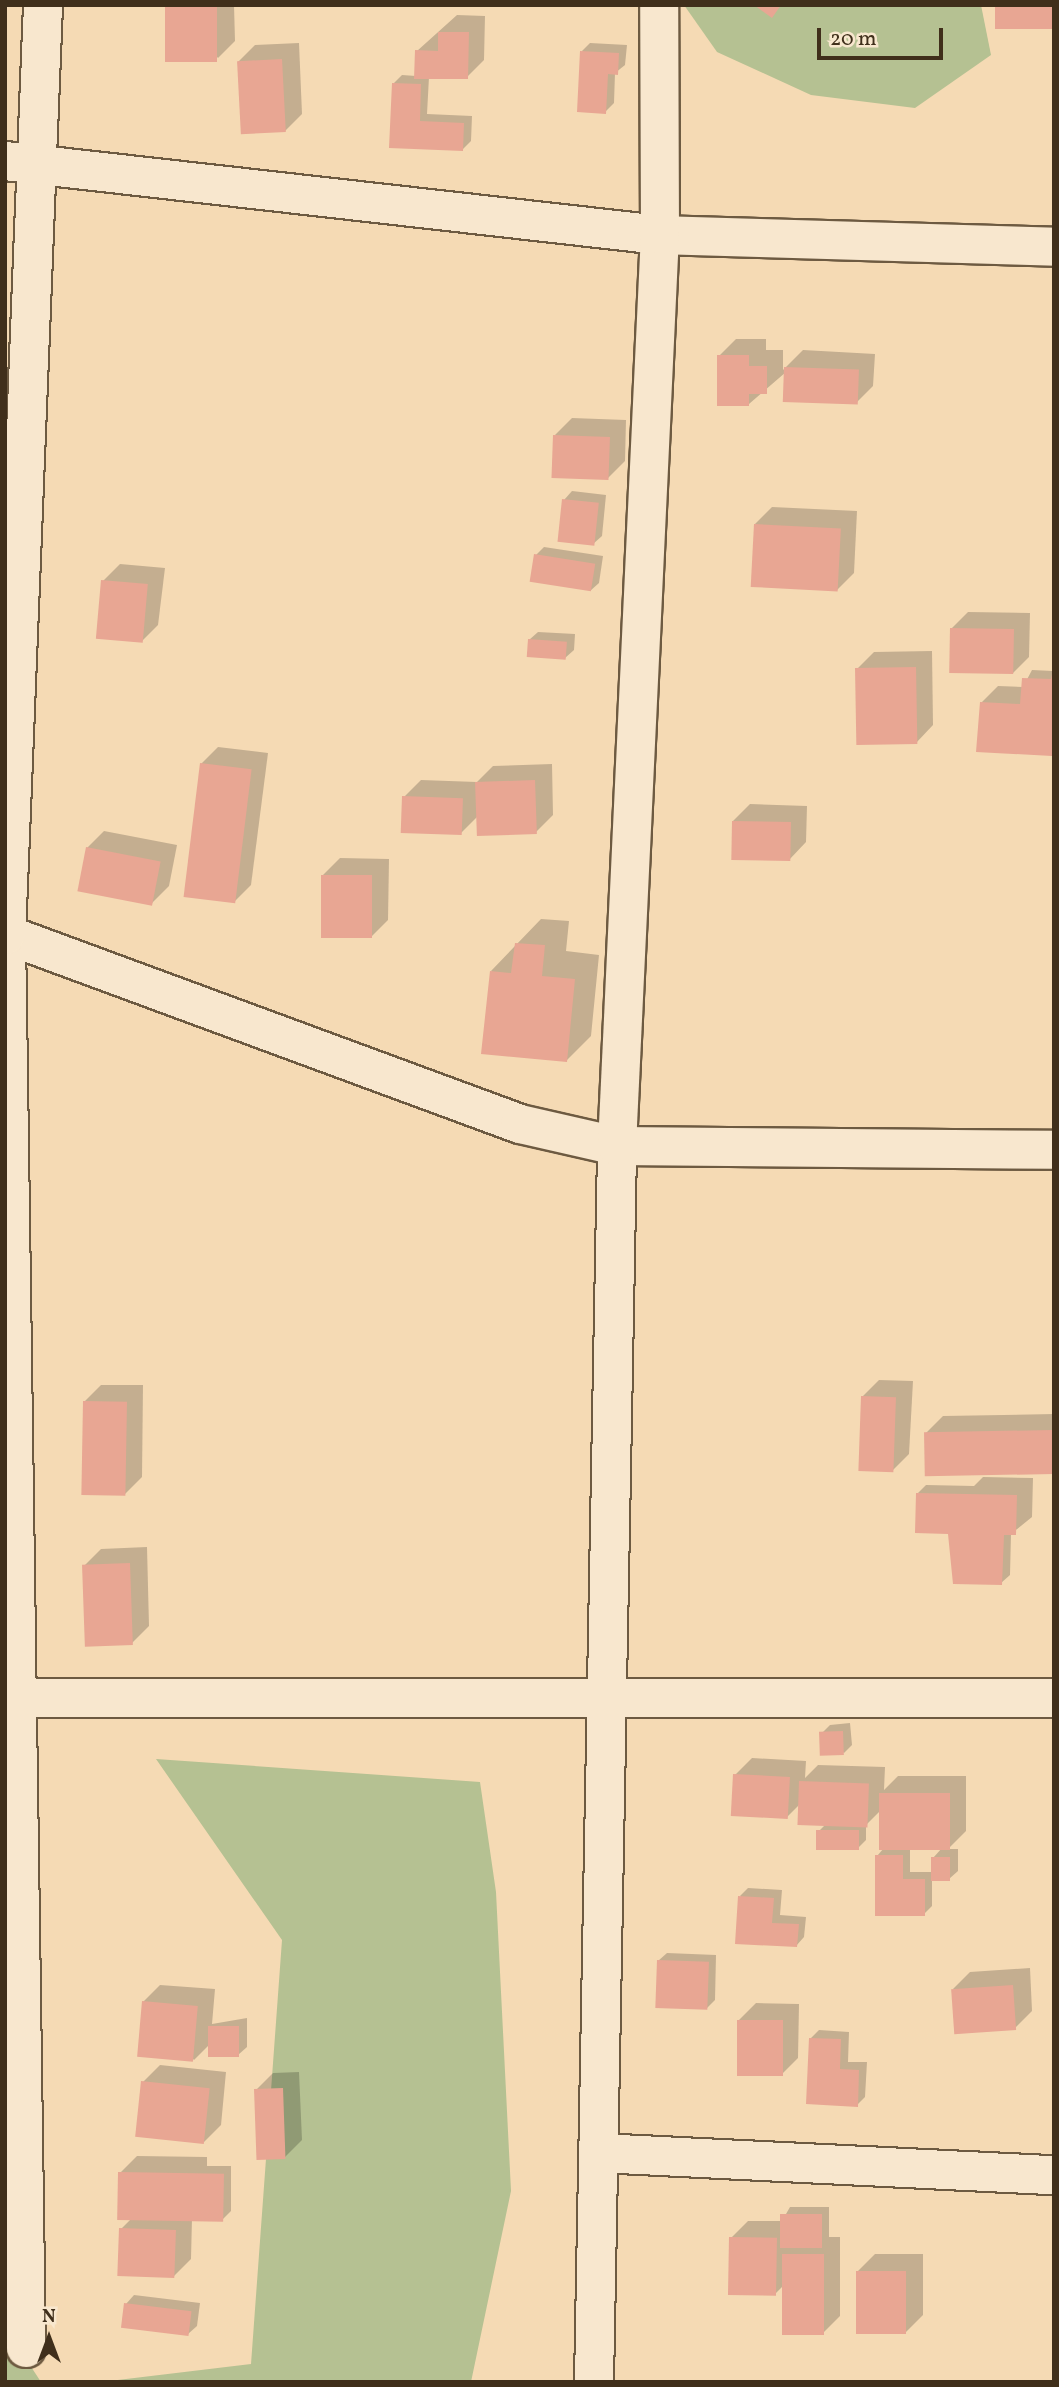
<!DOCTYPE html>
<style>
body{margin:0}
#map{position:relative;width:1059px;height:2387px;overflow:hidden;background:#f5dab4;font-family:Vollkorn,serif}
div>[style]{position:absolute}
.green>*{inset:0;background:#b5c192}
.shadow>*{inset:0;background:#0003}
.building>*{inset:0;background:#e8a693;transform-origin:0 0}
.roads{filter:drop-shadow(2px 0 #6d5a41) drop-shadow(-2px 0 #6d5a41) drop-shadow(0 2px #6d5a41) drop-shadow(0 -2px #6d5a41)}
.street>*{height:38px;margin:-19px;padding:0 19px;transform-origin:19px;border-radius:19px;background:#f8e7ce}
span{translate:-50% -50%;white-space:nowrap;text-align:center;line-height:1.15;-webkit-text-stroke:5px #f8e7ce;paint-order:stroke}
.frame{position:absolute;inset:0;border:7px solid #402f1b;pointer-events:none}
.north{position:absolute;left:14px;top:2303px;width:70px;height:70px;-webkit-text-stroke:5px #f8e7ce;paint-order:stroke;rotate:0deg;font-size:19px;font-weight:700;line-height:28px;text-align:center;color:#402f1b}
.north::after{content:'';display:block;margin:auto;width:24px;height:32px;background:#402f1b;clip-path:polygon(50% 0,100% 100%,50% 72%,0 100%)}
.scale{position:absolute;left:817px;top:28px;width:126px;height:32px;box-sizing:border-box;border:4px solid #402f1b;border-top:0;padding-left:9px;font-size:21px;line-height:24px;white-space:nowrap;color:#402f1b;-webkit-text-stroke:5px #f8e7ce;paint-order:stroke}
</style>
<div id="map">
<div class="green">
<div style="clip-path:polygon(684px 5px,981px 5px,991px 55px,915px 108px,811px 95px,717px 52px)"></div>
<div style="clip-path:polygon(156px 1759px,480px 1782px,496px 1892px,511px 2191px,471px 2382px,101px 2382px,251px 2364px,282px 1940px)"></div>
<div style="clip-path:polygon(5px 2327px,41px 2382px,5px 2382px)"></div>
</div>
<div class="shadow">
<div style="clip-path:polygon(167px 5px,234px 5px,235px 41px,218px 58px)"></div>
<div style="clip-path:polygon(457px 15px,485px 16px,484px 60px,467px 77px,429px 77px,427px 114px,472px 116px,471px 141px,463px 149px,391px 146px,394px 83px,402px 75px,416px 76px,417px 51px)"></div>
<div style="clip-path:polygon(299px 43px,302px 114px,285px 131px,238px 62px,255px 45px)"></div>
<div style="clip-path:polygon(590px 43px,627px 45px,625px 65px,615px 73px,614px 103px,605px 112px,582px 51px)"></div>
<div style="clip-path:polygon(736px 339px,766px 339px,766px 350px,783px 350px,783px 370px,803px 350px,875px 354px,873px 386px,856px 403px,786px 372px,749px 404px,719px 356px)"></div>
<div style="clip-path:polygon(572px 418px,626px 420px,625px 461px,608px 478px,555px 435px)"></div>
<div style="clip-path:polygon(572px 491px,606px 495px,602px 536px,593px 544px,564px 500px)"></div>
<div style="clip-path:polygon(772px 507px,857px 511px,854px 573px,837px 590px,755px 524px)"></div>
<div style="clip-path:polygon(544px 547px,603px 556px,599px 583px,590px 591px,536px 555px)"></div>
<div style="clip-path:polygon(120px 564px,165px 568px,158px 625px,141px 642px,103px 581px)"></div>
<div style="clip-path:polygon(968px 612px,1030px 613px,1029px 657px,1012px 674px,951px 629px)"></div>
<div style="clip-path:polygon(538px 632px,575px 634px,574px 650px,565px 658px,529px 640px)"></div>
<div style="clip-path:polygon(932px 651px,933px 725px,916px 743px,857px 669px,874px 652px)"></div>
<div style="clip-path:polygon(1054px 659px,1054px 752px,1052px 754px,981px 703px,998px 686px,1023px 687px,1032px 670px,1053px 671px)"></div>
<div style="clip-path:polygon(218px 747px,268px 753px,251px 885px,234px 902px,201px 764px)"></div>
<div style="clip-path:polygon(552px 764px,553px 815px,536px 832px,477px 817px,461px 833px,404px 797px,421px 780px,477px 782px,493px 766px)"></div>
<div style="clip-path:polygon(750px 804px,807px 806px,806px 842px,789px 860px,733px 821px)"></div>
<div style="clip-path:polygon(104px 831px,177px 845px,169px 886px,152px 903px,87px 848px)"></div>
<div style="clip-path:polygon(340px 858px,389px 859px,388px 920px,371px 937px,323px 875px)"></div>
<div style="clip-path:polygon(541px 919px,569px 921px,566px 951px,599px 955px,591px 1036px,566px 1061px,491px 971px)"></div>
<div style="clip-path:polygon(879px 1380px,913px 1381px,909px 1454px,892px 1471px,862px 1397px)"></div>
<div style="clip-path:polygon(101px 1385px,143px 1385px,142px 1477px,125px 1494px,84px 1402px)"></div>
<div style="clip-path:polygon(1054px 1414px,1054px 1472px,926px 1433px,943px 1416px)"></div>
<div style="clip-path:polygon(983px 1477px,1033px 1478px,1032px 1517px,1011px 1534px,1010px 1575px,1001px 1583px,918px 1493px,926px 1485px,974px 1486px)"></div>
<div style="clip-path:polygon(147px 1547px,149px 1626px,132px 1643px,84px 1566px,101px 1549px)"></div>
<div style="clip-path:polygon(850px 1723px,852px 1745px,844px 1753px,821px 1734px,830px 1725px)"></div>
<div style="clip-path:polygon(evenodd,752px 1758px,806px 1761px,805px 1778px,818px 1765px,885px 1767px,884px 1790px,898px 1776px,966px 1776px,966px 1831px,948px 1849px,958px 1849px,958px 1871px,949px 1879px,932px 1879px,932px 1906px,924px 1914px,877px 1856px,884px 1848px,881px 1810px,866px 1825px,866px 1840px,858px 1848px,818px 1832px,826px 1824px,800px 1804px,787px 1817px,735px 1775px,752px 1758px,910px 1848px,942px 1848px,933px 1858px,933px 1872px,910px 1872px,910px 1848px)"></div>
<div style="clip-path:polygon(748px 1888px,782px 1890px,780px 1915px,806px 1917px,804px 1937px,796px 1946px,740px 1896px)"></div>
<div style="clip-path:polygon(667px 1953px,716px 1955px,715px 2000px,707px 2008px,658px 1961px)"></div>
<div style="clip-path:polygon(1030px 1968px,1032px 2011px,1015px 2028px,953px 1989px,970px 1972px)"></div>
<div style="clip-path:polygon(160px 1985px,215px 1989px,212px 2024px,247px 2018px,247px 2047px,238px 2055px,210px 2044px,194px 2060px,143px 2002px)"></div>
<div style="clip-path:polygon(756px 2003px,799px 2004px,798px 2058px,781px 2075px,739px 2020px)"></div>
<div style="clip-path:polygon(819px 2030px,849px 2032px,848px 2062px,867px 2062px,865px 2097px,857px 2105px,810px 2039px)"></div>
<div style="clip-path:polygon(160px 2065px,226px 2072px,221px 2125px,204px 2142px,143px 2082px)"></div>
<div style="clip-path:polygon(299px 2072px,302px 2140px,285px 2157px,256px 2090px,273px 2073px)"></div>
<div style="clip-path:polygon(137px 2156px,207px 2157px,207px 2166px,231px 2166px,231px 2211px,223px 2219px,192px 2218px,191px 2259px,174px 2276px,121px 2229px,132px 2218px,120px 2173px)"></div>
<div style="clip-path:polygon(790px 2207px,829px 2207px,829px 2237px,840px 2237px,840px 2316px,823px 2333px,784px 2285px,775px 2294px,731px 2238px,748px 2221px,782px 2221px)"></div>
<div style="clip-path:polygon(875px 2254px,923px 2254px,923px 2315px,906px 2332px,858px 2271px)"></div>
<div style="clip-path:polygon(134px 2295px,200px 2303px,197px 2326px,188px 2334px,126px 2304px)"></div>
</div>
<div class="building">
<div style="left:165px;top:5px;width:52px;height:57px"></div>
<div style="clip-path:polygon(754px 5px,781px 5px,772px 18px)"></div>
<div style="left:995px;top:5px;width:59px;height:24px"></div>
<div style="clip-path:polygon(438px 32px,469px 32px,468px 79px,414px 79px,415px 50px,438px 51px)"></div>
<div style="clip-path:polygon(580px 51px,619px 53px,618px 75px,608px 74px,606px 114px,577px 112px)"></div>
<div style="left:282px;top:59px;width:73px;height:45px;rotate:87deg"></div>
<div style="clip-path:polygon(392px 83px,421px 84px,420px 121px,464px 123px,463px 151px,389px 148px)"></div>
<div style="clip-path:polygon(717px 355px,749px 355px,749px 366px,767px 366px,767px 394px,749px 394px,749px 406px,717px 406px)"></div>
<div style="left:784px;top:367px;width:75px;height:35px;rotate:2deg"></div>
<div style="left:553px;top:435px;width:57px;height:43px;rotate:2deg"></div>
<div style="left:562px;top:499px;width:37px;height:43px;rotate:6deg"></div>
<div style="left:754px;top:524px;width:87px;height:63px;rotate:3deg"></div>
<div style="left:534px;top:554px;width:62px;height:28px;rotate:9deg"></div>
<div style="left:101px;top:580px;width:47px;height:59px;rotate:5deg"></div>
<div style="left:950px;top:628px;width:64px;height:45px;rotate:1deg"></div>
<div style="left:528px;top:639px;width:39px;height:18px;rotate:4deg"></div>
<div style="clip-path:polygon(1054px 666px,1052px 756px,976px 752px,980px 702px,1020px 704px,1022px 678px,1051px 679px)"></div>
<div style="left:916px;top:667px;width:77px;height:61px;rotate:89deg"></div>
<div style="left:200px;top:763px;width:52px;height:135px;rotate:7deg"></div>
<div style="left:535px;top:780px;width:54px;height:60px;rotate:88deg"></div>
<div style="left:402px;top:796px;width:61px;height:37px;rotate:2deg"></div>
<div style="left:732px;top:821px;width:59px;height:39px;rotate:1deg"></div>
<div style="left:86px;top:847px;width:76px;height:45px;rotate:11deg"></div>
<div style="left:321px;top:875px;width:51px;height:63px"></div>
<div style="clip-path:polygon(515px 943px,545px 945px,542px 976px,575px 979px,567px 1062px,481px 1054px,490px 971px,511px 973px)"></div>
<div style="left:861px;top:1396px;width:35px;height:75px;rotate:2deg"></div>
<div style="left:83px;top:1401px;width:44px;height:94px;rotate:1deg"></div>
<div style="left:1053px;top:1430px;width:44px;height:129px;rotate:89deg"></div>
<div style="clip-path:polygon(916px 1493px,1017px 1495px,1016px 1535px,1004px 1535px,1002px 1585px,953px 1584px,948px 1534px,915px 1533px)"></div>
<div style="left:130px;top:1563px;width:82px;height:48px;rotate:88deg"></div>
<div style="left:843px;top:1731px;width:24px;height:24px;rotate:88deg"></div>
<div style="left:733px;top:1774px;width:57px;height:42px;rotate:3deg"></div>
<div style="left:799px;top:1781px;width:70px;height:44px;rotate:2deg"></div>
<div style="left:879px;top:1793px;width:71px;height:57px"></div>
<div style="left:859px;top:1830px;width:20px;height:43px;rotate:90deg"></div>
<div style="clip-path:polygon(875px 1855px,903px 1855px,903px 1879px,925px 1879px,925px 1916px,875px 1916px)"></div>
<div style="left:931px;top:1857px;width:19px;height:24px"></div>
<div style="clip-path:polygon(738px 1896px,774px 1898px,772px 1923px,799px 1924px,797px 1947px,735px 1944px)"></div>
<div style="left:657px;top:1960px;width:52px;height:48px;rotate:2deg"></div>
<div style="left:1013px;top:1985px;width:45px;height:62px;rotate:86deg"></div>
<div style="left:142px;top:2001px;width:56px;height:56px;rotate:5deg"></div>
<div style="left:737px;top:2020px;width:46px;height:56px"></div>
<div style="left:208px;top:2026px;width:31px;height:31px"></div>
<div style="clip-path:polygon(809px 2038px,841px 2039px,840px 2069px,859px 2070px,858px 2107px,806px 2104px)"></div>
<div style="left:141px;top:2081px;width:69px;height:56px;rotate:6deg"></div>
<div style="left:283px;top:2088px;width:71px;height:29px;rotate:88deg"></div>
<div style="left:118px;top:2172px;width:106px;height:48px;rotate:1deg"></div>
<div style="left:780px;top:2214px;width:42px;height:34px"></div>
<div style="left:119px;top:2228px;width:57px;height:48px;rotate:2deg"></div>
<div style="left:729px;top:2237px;width:48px;height:58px;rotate:1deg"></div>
<div style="left:782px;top:2254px;width:42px;height:81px"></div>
<div style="left:856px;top:2271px;width:50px;height:63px"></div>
<div style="left:124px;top:2303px;width:68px;height:25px;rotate:7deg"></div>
</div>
<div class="roads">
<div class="street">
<div style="left:5px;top:161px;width:659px;rotate:6.45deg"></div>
<div style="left:660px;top:235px;width:394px;rotate:1.7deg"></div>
<div style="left:5px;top:934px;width:549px;rotate:20.25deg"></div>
<div style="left:520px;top:1124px;width:99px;rotate:12.8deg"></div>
<div style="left:617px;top:1146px;width:437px;rotate:0.5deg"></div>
<div style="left:5px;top:1698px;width:1049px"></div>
<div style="left:599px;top:2153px;width:456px;rotate:2.8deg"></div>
<div style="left:26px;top:2348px;width:1413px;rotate:-90.81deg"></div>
<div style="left:6px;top:935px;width:931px;rotate:-87.72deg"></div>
<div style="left:594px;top:2382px;width:1236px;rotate:-88.93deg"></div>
<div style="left:617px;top:1146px;width:912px;rotate:-87.3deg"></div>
<div style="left:660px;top:235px;width:230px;rotate:-90.2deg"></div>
</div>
</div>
<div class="frame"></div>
<div class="north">N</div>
<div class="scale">20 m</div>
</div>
